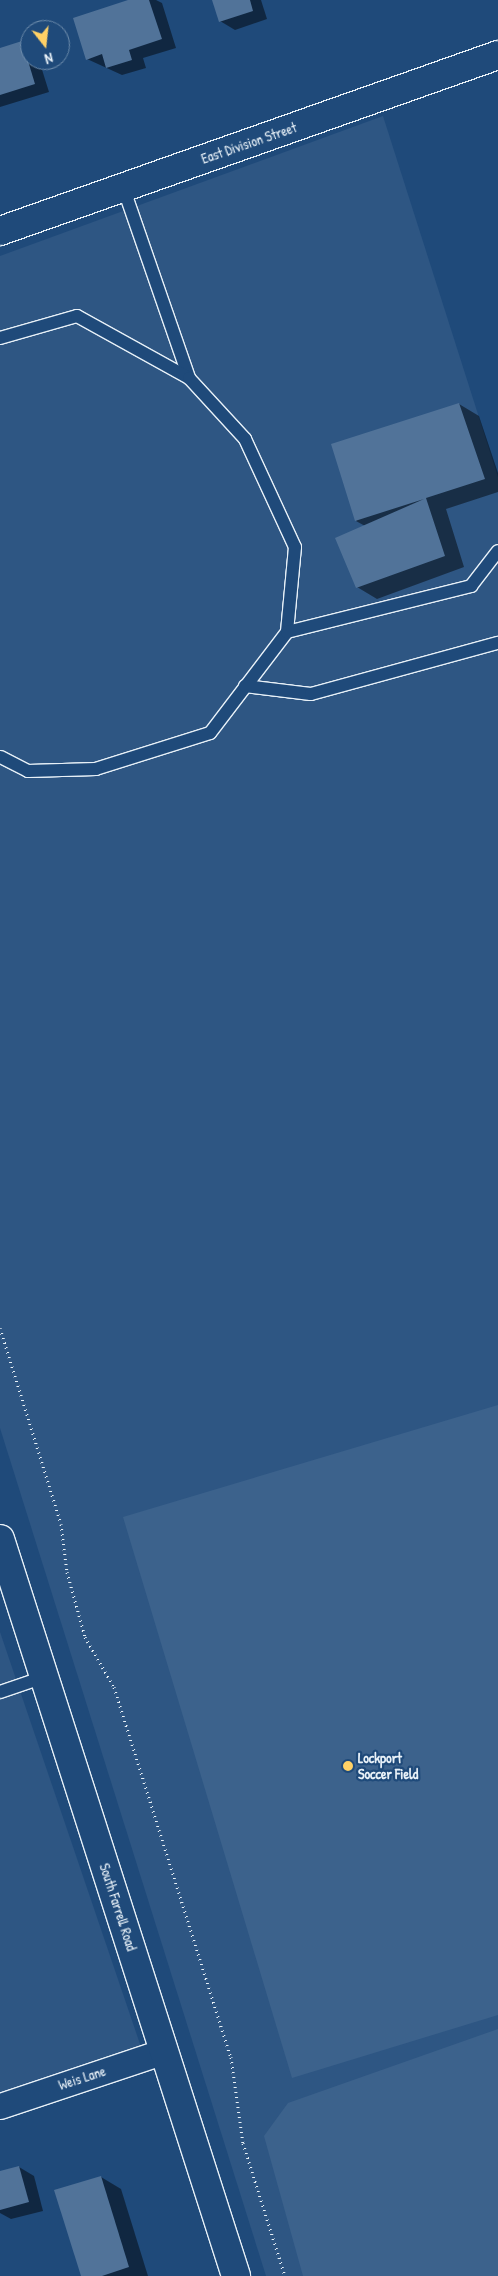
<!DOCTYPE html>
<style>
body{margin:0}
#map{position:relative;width:498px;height:2276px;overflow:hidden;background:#1f4a7a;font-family:"Patrick Hand",sans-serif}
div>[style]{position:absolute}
.built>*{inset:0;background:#2e5683}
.green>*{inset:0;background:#3c628c}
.shadow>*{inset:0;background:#0007}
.building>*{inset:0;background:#517399}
.path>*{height:3px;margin-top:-1.5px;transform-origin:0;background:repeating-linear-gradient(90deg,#e8f1f8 0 1px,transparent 0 5px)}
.roads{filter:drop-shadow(1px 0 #e8f1f8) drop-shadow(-1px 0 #e8f1f8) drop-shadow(0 1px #e8f1f8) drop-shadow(0 -1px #e8f1f8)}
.service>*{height:12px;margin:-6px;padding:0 6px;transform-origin:6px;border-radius:6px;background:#1f4a7a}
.minor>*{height:25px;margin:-12.5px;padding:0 12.5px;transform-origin:12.5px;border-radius:12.5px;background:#1f4a7a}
.tertiary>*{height:28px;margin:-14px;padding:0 14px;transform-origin:14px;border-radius:14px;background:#1f4a7a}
.dots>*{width:14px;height:14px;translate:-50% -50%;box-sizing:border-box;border:2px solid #1f4a7a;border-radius:50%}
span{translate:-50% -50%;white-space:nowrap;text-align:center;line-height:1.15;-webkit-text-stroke:4.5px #1f4a7a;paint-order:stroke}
.street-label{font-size:14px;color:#e8f1f8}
.poi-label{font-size:14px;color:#e8f1f8;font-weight:700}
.left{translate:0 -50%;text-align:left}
.north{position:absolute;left:20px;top:20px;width:50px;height:50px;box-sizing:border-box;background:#1f4a7a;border:1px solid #6f8dac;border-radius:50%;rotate:164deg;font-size:14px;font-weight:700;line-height:20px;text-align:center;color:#e8f1f8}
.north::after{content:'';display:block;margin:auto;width:18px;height:22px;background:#ffd166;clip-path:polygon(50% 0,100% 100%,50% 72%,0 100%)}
</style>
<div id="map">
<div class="built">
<div style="clip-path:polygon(383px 116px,498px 477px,498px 2276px,266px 2276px,0 1428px,0 256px)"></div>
<div style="clip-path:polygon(0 1632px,141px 2047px,0 2093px)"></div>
</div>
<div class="green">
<div style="clip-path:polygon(498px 1405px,498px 2015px,292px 2078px,123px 1517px)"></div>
<div style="clip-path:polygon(498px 2029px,498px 2276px,303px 2276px,264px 2136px,288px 2103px)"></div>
</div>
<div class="shadow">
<div style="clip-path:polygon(132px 0,156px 0,162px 3px,176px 48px,143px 58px,146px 68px,122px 75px,87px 59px)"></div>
<div style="clip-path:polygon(213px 0,261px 0,267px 19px,235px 30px,220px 21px)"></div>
<div style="clip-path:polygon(21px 43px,30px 48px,30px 60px,39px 60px,49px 92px,0 107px,0 49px)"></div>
<div style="clip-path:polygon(459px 404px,479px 416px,498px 473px,498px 492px,446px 509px,464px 567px,377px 599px,357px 587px,365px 526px,356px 521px)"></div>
<div style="clip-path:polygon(19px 2167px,34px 2176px,43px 2211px,11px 2219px,0 2213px,0 2172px)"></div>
<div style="clip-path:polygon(101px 2177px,121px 2189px,148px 2276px,82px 2276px)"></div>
</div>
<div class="building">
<div style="clip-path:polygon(128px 0,149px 0,162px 39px,129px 50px,132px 60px,106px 68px,102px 54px,86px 60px,73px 18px)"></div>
<div style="clip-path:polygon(212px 0,250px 0,253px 11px,219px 22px)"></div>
<div style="clip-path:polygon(22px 41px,35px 84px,0 95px,0 48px)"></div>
<div style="clip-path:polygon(459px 403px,485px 479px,426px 498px,445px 556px,356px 588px,335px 538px,424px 499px,355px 521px,331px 444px)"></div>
<div style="clip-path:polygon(19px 2166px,29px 2202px,0 2210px,0 2171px)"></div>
<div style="clip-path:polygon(101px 2176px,129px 2267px,102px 2276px,81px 2276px,54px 2190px)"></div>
</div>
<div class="path">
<div style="left:0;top:1328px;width:205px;rotate:72.7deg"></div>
<div style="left:61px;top:1524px;width:48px;rotate:82.9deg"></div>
<div style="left:67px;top:1572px;width:67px;rotate:74.5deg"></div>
<div style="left:85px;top:1637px;width:58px;rotate:59.9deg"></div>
<div style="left:114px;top:1687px;width:388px;rotate:72.5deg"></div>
<div style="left:231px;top:2057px;width:87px;rotate:82.1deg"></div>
<div style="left:243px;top:2143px;width:139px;rotate:72.5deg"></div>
</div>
<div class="roads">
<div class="service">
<div style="left:123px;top:187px;width:202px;rotate:70.9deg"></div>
<div style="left:0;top:338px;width:80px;rotate:-15.9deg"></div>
<div style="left:77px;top:316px;width:128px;rotate:29deg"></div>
<div style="left:189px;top:378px;width:83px;rotate:47.4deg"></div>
<div style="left:245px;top:439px;width:119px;rotate:65.2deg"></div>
<div style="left:295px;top:547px;width:85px;rotate:95.4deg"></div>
<div style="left:287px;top:632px;width:127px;rotate:127.3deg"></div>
<div style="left:210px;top:733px;width:120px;rotate:162.5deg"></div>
<div style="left:96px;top:769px;width:68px;rotate:178.3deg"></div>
<div style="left:28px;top:771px;width:31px;rotate:-153deg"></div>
<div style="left:287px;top:632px;width:190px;rotate:-14deg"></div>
<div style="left:471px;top:586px;width:44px;rotate:-52.4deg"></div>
<div style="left:245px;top:686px;width:66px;rotate:6.9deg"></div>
<div style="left:311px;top:694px;width:194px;rotate:-15.3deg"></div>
<div style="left:0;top:1692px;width:46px;rotate:-18.8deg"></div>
</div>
<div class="minor">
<div style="left:0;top:2106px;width:173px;rotate:-18.5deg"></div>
</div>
<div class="tertiary">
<div style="left:0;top:231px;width:528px;rotate:-19.46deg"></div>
<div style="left:0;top:1539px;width:774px;rotate:72.24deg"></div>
</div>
</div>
<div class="dots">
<div style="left:348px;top:1766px;background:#ffd166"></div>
</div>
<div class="street-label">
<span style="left:249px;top:143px;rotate:-19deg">East Division Street</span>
<span style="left:118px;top:1907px;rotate:72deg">South Farrell Road</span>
<span style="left:82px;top:2078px;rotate:-18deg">Weis Lane</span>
</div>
<div class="poi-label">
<span class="left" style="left:358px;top:1766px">Lockport<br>Soccer Field</span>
</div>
<div class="north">N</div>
</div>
